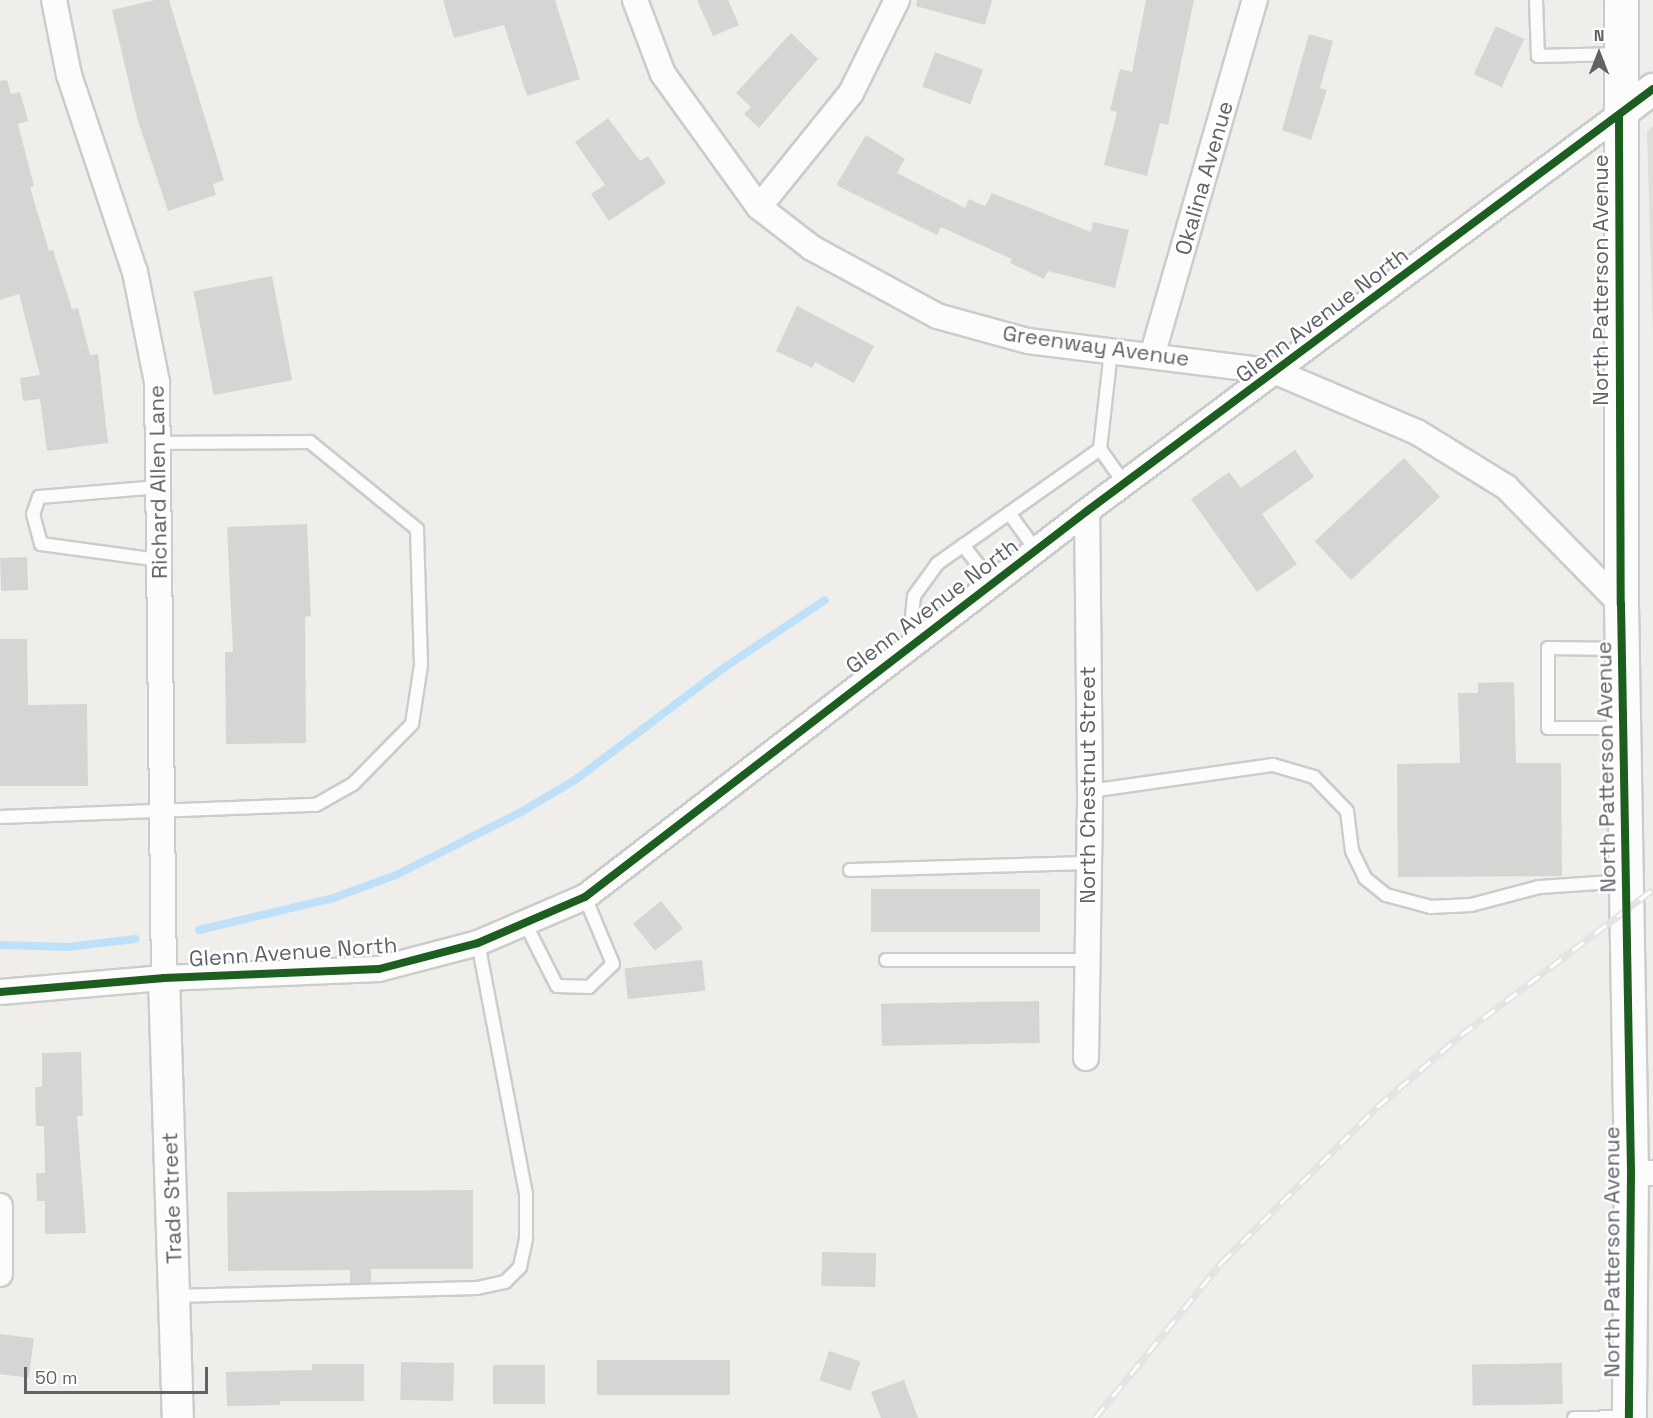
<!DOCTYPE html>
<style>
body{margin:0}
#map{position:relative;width:1653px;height:1418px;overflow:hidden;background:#efeeea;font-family:"Space Grotesk",sans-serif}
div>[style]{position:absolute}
.industrial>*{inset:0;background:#dfddda}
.stream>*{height:8px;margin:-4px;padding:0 4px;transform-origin:4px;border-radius:4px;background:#bfe0f9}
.building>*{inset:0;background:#d6d5d3;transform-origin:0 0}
.roads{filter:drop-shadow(2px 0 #cbcccc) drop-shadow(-2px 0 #cbcccc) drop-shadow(0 2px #cbcccc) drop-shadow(0 -2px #cbcccc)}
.service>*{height:12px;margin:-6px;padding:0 6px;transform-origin:6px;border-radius:6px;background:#fdfcfc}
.minor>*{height:24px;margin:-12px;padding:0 12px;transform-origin:12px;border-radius:12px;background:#fdfcfc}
.tertiary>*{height:30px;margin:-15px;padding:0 15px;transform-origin:15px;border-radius:15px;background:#fdfcfc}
.secondary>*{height:33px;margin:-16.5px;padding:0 16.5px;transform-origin:16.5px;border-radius:16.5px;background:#fdfcfc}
.rail>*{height:7px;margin-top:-3.5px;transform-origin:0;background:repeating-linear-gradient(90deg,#fff 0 14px,#e4e4e4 0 28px);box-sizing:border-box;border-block:2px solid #e4e4e4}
.cycleway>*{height:8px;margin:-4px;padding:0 4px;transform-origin:4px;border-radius:4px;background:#1b5e20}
span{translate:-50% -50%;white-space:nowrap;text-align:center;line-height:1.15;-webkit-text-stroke:5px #fff;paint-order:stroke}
.street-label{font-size:22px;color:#5f6368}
.north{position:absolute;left:1569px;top:24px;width:60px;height:60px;-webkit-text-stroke:4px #fff;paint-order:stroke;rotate:0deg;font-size:16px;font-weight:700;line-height:24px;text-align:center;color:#5f6368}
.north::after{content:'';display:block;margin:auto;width:21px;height:27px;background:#5f6368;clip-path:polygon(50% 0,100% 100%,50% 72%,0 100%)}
.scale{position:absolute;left:24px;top:1367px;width:184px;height:27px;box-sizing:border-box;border:3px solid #5f6368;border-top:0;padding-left:8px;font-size:18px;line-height:21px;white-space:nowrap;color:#5f6368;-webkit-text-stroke:4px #fff;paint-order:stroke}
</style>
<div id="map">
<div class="industrial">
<div style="clip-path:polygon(1653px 126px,1653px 336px,1647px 131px)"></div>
</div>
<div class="stream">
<div style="left:199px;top:930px;width:138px;rotate:-13.4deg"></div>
<div style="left:333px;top:898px;width:67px;rotate:-20.1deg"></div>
<div style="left:396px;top:875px;width:140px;rotate:-26.7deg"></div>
<div style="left:521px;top:812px;width:63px;rotate:-30.7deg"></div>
<div style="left:575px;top:780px;width:188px;rotate:-37deg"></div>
<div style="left:725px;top:667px;width:120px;rotate:-33.8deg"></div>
<div style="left:0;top:945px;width:68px;rotate:1.7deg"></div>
<div style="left:68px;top:947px;width:68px;rotate:-6.7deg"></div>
</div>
<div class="building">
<div style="clip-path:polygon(155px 0,169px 0,224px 180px,213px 184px,216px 195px,168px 211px,137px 118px,112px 10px)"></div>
<div style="clip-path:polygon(443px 0,555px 0,580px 79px,527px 96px,504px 25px,454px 38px)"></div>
<div style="clip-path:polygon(697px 0,728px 0,739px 25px,713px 36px)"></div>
<div style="clip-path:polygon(917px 0,992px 0,985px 25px,916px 6px)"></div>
<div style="clip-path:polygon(1146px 0,1194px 0,1168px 125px,1160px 123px,1147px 176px,1104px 165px,1117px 112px,1110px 110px,1120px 69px,1132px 72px)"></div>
<div style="left:1496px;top:26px;width:31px;height:53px;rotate:25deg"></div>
<div style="clip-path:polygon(791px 33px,818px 59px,759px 128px,744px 114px,751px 107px,736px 93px)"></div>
<div style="clip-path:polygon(1309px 34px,1333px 41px,1320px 88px,1327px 90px,1311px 140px,1282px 130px)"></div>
<div style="left:935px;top:52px;width:51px;height:37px;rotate:20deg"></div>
<div style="clip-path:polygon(7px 80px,11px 94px,20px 92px,28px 121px,18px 124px,34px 186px,30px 187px,49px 251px,53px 250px,72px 309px,78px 308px,90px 355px,98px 354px,108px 443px,47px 451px,40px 399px,23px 401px,20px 378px,40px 375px,19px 294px,0 300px,0 81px)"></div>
<div style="clip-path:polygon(608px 118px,640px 161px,648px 156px,666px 183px,609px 221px,591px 194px,605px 185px,575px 142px)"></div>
<div style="clip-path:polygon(866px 135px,905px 159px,897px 173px,965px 208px,969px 199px,985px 206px,992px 193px,1091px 232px,1093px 222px,1129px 230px,1115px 288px,1048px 271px,1044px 279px,1010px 263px,1012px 259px,941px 227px,937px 235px,836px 185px)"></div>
<div style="left:272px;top:276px;width:106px;height:80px;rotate:79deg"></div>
<div style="clip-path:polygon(797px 306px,874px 346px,854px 383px,815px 362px,812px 368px,776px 351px)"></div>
<div style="clip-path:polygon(1295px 450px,1314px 477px,1262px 514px,1297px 564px,1257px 592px,1191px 499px,1229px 472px,1241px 488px)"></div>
<div style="left:1404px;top:458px;width:53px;height:122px;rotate:47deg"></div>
<div style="clip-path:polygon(307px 524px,311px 616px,305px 617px,306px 743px,226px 744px,225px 652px,233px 652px,227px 527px)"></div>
<div style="left:27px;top:557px;width:33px;height:27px;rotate:88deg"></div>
<div style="clip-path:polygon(0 639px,27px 639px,28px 705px,87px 704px,88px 786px,0 786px)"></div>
<div style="clip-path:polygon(1514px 682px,1516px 763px,1561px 763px,1562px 876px,1398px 877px,1397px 764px,1460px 763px,1458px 693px,1478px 693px,1478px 683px)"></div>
<div style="left:1040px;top:889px;width:43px;height:169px;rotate:90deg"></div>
<div style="left:661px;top:901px;width:35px;height:36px;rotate:51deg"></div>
<div style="left:702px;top:960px;width:31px;height:78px;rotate:84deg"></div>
<div style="left:1039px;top:1001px;width:42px;height:158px;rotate:89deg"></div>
<div style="clip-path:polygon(81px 1052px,83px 1116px,77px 1116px,86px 1233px,45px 1234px,45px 1201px,37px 1201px,36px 1173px,45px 1173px,44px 1126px,36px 1126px,35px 1087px,42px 1087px,42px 1053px)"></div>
<div style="clip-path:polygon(473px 1190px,473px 1269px,371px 1269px,371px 1283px,350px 1283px,350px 1270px,228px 1271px,227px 1192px)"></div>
<div style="left:822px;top:1252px;width:54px;height:34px;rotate:1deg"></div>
<div style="left:0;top:1334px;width:34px;height:40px;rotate:7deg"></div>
<div style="left:829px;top:1351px;width:33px;height:31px;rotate:18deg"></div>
<div style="left:730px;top:1360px;width:35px;height:133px;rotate:90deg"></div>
<div style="left:401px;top:1362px;width:53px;height:38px;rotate:1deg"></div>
<div style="left:1562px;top:1363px;width:41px;height:90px;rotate:89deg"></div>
<div style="clip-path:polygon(312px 1364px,364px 1364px,364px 1401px,280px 1401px,280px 1405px,227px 1406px,226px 1372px,312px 1370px)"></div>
<div style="left:493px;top:1365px;width:52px;height:39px"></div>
<div style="clip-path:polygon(904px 1380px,918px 1418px,881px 1418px,871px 1392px)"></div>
</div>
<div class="roads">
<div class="service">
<div style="left:1536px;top:0;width:56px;rotate:88deg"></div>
<div style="left:1538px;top:56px;width:81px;rotate:-1.4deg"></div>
<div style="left:1100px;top:449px;width:42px;rotate:54.8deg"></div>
<div style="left:159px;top:487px;width:120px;rotate:175.2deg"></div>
<div style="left:39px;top:497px;width:18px;rotate:109deg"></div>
<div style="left:33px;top:514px;width:31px;rotate:75deg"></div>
<div style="left:41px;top:544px;width:120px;rotate:7.7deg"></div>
<div style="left:1009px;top:513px;width:46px;rotate:53.9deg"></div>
<div style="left:963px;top:545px;width:48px;rotate:52.7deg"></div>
<div style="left:909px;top:646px;width:50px;rotate:-84.3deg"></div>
<div style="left:914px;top:596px;width:39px;rotate:-54deg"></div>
<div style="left:937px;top:564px;width:199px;rotate:-35.2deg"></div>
<div style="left:1100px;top:449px;width:99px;rotate:-83.6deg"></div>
<div style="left:1621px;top:649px;width:73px;rotate:-179.2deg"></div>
<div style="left:1548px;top:648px;width:80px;rotate:90deg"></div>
<div style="left:1548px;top:728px;width:73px"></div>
<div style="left:1090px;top:791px;width:185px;rotate:-8.1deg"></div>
<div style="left:1273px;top:765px;width:43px;rotate:16.3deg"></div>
<div style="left:1314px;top:777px;width:47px;rotate:45.9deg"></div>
<div style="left:1347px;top:811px;width:40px;rotate:82.9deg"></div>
<div style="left:1352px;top:851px;width:30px;rotate:64deg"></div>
<div style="left:1365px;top:878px;width:27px;rotate:39deg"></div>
<div style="left:1386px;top:895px;width:47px;rotate:14.9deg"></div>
<div style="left:1431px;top:907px;width:40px;rotate:-2.9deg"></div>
<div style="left:1471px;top:905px;width:70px;rotate:-14.8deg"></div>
<div style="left:1539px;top:887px;width:85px;rotate:-4deg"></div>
<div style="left:0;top:817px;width:316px;rotate:-2.2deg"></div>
<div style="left:316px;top:805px;width:43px;rotate:-29.6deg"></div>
<div style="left:353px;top:784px;width:84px;rotate:-45.5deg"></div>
<div style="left:412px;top:724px;width:60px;rotate:-81.3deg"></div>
<div style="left:421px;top:665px;width:136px;rotate:-91.7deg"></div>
<div style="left:417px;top:529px;width:138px;rotate:-140.9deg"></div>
<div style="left:310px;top:442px;width:152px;rotate:179.6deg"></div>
<div style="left:850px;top:870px;width:238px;rotate:-1.7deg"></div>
<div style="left:526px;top:925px;width:68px;rotate:63.1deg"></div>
<div style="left:557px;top:986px;width:32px;rotate:2deg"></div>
<div style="left:589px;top:987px;width:33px;rotate:-44deg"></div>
<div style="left:613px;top:964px;width:73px;rotate:-112.7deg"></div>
<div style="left:886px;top:960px;width:201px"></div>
<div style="left:175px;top:1296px;width:302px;rotate:-1.5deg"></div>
<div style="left:477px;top:1288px;width:29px;rotate:-12deg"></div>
<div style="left:505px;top:1282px;width:21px;rotate:-45deg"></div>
<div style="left:520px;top:1267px;width:30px;rotate:-78deg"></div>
<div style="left:526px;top:1238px;width:44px;rotate:-90deg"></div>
<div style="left:526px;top:1194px;width:256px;rotate:-100.8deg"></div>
<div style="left:1574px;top:1418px;width:54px;rotate:-1.1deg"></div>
</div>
<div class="minor">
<div style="left:54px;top:0;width:76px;rotate:78.7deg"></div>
<div style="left:69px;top:75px;width:208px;rotate:71.5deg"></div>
<div style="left:135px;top:272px;width:112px;rotate:78.7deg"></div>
<div style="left:157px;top:382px;width:596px;rotate:89.33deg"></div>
<div style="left:635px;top:0;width:79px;rotate:69.3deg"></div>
<div style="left:663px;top:74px;width:164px;rotate:54.2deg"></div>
<div style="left:759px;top:207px;width:67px;rotate:37.7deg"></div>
<div style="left:812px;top:248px;width:142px;rotate:28.5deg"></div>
<div style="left:937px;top:316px;width:94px;rotate:15.4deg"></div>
<div style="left:1028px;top:341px;width:250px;rotate:7.1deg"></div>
<div style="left:1276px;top:372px;width:153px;rotate:23.1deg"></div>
<div style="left:1417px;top:432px;width:105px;rotate:31.7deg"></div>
<div style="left:1506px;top:487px;width:164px;rotate:45.5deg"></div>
<div style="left:759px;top:207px;width:146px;rotate:-51.1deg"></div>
<div style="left:851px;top:93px;width:104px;rotate:-63.7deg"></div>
<div style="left:1152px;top:356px;width:371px;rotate:-73.9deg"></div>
<div style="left:0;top:992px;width:165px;rotate:-4.9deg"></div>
<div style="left:164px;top:978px;width:215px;rotate:-2.4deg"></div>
<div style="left:379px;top:969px;width:102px;rotate:-14.7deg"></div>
<div style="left:478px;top:943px;width:116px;rotate:-23.3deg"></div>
<div style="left:585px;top:897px;width:633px;rotate:-37.56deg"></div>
<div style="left:1087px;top:511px;width:663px;rotate:-36.66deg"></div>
<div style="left:1086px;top:1058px;width:267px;rotate:-89.1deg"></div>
<div style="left:1090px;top:791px;width:280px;rotate:-90.6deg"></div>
<div style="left:1631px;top:1173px;width:22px"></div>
<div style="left:0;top:1206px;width:68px;rotate:90deg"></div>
</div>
<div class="tertiary">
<div style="left:1619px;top:115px;width:43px;rotate:-37.4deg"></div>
<div style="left:164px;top:978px;width:440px;rotate:88.2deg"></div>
</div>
<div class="secondary">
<div style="left:1621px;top:0;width:604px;rotate:90deg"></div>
<div style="left:1621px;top:604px;width:569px;rotate:88.99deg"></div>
<div style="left:1631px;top:1173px;width:245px;rotate:90.5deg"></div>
</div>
</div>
<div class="rail">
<div style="left:1095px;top:1418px;width:200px;rotate:-50.9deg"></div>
<div style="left:1221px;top:1263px;width:221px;rotate:-45deg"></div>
<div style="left:1377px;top:1107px;width:111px;rotate:-40.6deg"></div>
<div style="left:1461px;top:1035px;width:241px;rotate:-37.2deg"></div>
</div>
<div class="cycleway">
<div style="left:1619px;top:115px;width:489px;rotate:89.8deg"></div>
<div style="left:1621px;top:604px;width:569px;rotate:88.99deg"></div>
<div style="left:1631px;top:1173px;width:245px;rotate:90.5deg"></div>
<div style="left:0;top:992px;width:165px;rotate:-4.9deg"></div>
<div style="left:164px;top:978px;width:215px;rotate:-2.4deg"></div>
<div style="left:379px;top:969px;width:102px;rotate:-14.7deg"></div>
<div style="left:478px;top:943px;width:116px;rotate:-23.3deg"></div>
<div style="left:585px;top:897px;width:633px;rotate:-37.56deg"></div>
<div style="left:1087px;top:511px;width:706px;rotate:-36.71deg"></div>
</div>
<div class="street-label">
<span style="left:1204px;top:178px;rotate:-74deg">Okalina Avenue</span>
<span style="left:1601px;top:280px;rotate:-90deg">North Patterson Avenue</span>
<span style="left:1322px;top:315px;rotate:-37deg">Glenn Avenue North</span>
<span style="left:1096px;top:346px;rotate:8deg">Greenway Avenue</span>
<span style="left:158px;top:482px;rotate:-91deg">Richard Allen Lane</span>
<span style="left:932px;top:606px;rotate:-37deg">Glenn Avenue North</span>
<span style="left:1606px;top:767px;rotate:-91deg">North Patterson Avenue</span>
<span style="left:1088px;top:785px;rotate:-90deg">North Chestnut Street</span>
<span style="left:293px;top:952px;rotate:-4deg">Glenn Avenue North</span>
<span style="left:172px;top:1198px;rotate:-92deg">Trade Street</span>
<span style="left:1612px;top:1252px;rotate:-90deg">North Patterson Avenue</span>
</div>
<div class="north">N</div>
<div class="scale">50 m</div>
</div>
